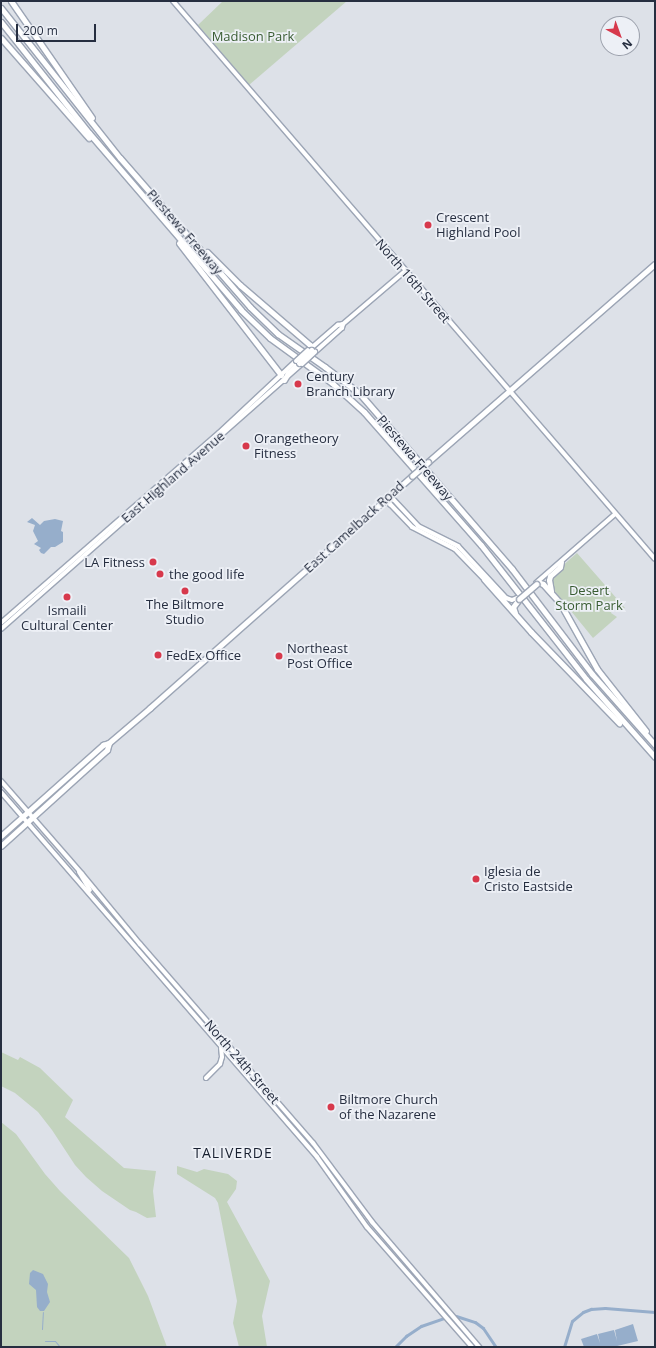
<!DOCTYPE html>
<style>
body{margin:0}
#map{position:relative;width:656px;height:1348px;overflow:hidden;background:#dde1e8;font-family:"Open Sans",sans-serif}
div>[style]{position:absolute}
.green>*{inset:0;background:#c3d3be}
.water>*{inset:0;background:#96aecb}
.stream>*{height:1px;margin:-0.5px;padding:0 0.5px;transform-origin:0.5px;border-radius:0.5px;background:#96aecb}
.canal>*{height:3px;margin:-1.5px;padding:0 1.5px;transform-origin:1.5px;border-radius:1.5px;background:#96aecb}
.roads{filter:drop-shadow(1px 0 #9ca5b5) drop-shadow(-1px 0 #9ca5b5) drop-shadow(0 1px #9ca5b5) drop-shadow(0 -1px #9ca5b5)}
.secondary>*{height:4px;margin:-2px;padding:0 2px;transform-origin:2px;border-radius:2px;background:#fff}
.primary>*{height:4.5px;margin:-2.25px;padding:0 2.25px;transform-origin:2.25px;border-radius:2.25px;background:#fff}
.highway>*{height:5px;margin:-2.5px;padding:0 2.5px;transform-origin:2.5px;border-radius:2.5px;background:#fff}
.bridges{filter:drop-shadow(1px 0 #9ca5b5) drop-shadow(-1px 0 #9ca5b5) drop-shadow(0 1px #9ca5b5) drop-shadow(0 -1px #9ca5b5)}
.secondary-bridge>*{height:4px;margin:-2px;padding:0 2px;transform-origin:2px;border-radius:2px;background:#fff}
.primary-bridge>*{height:4.5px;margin:-2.25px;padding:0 2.25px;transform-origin:2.25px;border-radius:2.25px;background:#fff}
.highway-bridge>*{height:5px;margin:-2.5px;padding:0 2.5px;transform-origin:2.5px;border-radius:2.5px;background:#fff}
.dots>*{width:11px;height:11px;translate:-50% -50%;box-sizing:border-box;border:2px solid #edf0f6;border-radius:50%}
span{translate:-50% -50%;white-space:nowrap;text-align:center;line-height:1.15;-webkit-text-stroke:3.5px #edf0f6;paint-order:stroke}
.park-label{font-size:13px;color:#395c32}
.poi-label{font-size:13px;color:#262e40}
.left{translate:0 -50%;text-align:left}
.right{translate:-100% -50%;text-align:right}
.street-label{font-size:13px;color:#262e40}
.neighbourhood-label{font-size:14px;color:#182030;letter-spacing:1px}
.frame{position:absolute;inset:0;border:2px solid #262e40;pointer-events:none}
.north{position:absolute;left:600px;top:16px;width:40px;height:40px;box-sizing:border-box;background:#edf0f6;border:1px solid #9da2ad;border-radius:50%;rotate:139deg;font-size:11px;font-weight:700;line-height:16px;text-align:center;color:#262e40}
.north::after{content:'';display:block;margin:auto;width:14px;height:18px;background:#d7394c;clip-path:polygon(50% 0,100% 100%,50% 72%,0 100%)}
.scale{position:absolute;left:16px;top:24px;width:80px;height:18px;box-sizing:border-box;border:2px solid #262e40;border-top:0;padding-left:5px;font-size:12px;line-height:14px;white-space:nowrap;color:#262e40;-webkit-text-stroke:3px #edf0f6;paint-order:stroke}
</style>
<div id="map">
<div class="green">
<div style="clip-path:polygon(223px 1px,347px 1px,249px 85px,198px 25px)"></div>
<div style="clip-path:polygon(577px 553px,625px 608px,621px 609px,616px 606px,613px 607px,611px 613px,617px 617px,593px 638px,549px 584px,552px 575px)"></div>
<div style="clip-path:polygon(1px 1052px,18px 1060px,20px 1057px,40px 1068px,73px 1100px,65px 1117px,124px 1168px,156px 1171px,153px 1191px,156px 1217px,147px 1218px,136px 1212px,130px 1210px,102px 1191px,86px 1177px,75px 1165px,52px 1130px,38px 1112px,15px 1093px,1px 1086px)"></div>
<div style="clip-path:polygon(1px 1122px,16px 1134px,45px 1174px,60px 1191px,129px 1258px,148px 1296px,167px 1347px,1px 1347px)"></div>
<div style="clip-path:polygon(177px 1166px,197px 1172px,204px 1169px,228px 1174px,237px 1181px,236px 1189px,227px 1202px,270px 1281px,262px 1316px,267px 1347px,239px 1347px,233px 1323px,237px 1301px,218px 1203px,215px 1198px,177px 1174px)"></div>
</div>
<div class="water">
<div style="clip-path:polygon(32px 518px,40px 525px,44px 521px,55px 519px,63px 521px,61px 531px,63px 532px,63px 542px,55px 547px,51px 547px,44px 554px,41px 553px,39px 550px,41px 548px,34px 544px,38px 541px,33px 531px,35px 525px,27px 522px)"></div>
<div style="clip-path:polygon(33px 1270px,43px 1274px,48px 1284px,47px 1292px,50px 1302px,44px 1311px,40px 1311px,37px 1307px,36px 1290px,29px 1284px,30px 1273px)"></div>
<div style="clip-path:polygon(633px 1324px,638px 1341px,613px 1347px,584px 1347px,581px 1339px,597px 1334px,600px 1343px,598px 1334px,614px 1330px,617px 1341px,615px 1330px)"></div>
</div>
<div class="stream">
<div style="left:42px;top:1329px;width:17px;rotate:-87deg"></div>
<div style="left:45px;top:1341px;width:10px"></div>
<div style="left:55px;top:1341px;width:8px;rotate:50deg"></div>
</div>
<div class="canal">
<div style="left:456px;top:1316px;width:20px;rotate:18deg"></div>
<div style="left:475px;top:1322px;width:10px;rotate:37deg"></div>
<div style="left:483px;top:1328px;width:23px;rotate:56deg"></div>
<div style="left:395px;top:1347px;width:16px;rotate:-45deg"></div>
<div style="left:406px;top:1336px;width:18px;rotate:-34deg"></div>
<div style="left:421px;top:1326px;width:24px;rotate:-19deg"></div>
<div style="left:564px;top:1347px;width:27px;rotate:-73deg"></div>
<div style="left:572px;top:1321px;width:14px;rotate:-39deg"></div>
<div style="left:583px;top:1312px;width:9px;rotate:-21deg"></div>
<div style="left:591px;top:1309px;width:14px;rotate:-4deg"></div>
<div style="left:605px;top:1308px;width:50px;rotate:4.6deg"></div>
</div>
<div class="roads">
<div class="secondary">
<div style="left:173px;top:1px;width:737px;rotate:49.18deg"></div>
<div style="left:310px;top:349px;width:37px;rotate:-41deg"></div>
<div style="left:338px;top:325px;width:5px;rotate:-11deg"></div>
<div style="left:315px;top:352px;width:36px;rotate:-42deg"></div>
<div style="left:342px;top:328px;width:4px;rotate:-76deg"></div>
<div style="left:343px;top:324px;width:82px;rotate:-40.5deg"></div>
<div style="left:387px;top:497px;width:8px;rotate:67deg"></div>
<div style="left:390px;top:504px;width:32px;rotate:46deg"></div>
<div style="left:412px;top:527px;width:48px;rotate:27.1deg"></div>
<div style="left:455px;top:549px;width:45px;rotate:45.9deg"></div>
<div style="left:388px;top:498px;width:6px;rotate:18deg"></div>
<div style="left:394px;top:500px;width:35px;rotate:47deg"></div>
<div style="left:418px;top:526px;width:45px;rotate:26.6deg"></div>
<div style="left:458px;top:546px;width:71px;rotate:47.3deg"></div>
<div style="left:506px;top:598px;width:6px;rotate:18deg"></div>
<div style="left:512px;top:600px;width:5px;rotate:-22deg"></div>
<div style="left:536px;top:583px;width:105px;rotate:-41.1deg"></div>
<div style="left:1px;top:623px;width:289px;rotate:-41.1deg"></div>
<div style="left:219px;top:433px;width:105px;rotate:-43.1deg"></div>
<div style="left:1px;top:629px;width:401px;rotate:-41.4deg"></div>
<div style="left:1px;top:781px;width:123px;rotate:48.9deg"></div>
<div style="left:82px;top:874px;width:91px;rotate:50.4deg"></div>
<div style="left:140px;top:944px;width:264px;rotate:49deg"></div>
<div style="left:313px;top:1143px;width:99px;rotate:53.2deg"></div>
<div style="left:372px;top:1222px;width:165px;rotate:49.4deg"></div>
<div style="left:1px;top:792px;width:483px;rotate:49.1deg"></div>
<div style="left:317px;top:1157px;width:86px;rotate:54.5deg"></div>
<div style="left:367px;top:1227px;width:159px;rotate:48.8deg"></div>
<div style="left:79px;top:872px;width:21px;rotate:59deg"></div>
<div style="left:206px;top:1078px;width:20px;rotate:-45deg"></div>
<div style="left:220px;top:1064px;width:7px;rotate:-74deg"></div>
<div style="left:222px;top:1057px;width:9px;rotate:-96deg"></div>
</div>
<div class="primary">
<div style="left:428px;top:462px;width:301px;rotate:-41.1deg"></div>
<div style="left:1px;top:836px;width:137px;rotate:-41.7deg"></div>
<div style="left:103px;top:745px;width:6px;rotate:-18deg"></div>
<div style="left:109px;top:743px;width:54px;rotate:-40.5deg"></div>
<div style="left:150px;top:708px;width:350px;rotate:-41.5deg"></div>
<div style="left:1px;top:846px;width:143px;rotate:-42.2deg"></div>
<div style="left:107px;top:750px;width:7px;rotate:-74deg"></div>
</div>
<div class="highway">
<div style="left:11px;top:1px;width:142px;rotate:55.3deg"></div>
<div style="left:1px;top:8px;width:191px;rotate:51.6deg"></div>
<div style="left:120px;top:158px;width:198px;rotate:48.9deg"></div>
<div style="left:250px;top:307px;width:39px;rotate:44deg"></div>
<div style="left:278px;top:334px;width:57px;rotate:35.1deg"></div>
<div style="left:325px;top:367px;width:44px;rotate:37.6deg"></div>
<div style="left:360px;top:394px;width:232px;rotate:49deg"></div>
<div style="left:512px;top:569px;width:132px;rotate:52.7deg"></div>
<div style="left:592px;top:674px;width:95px;rotate:48.4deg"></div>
<div style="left:1px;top:22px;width:142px;rotate:51.6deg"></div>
<div style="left:89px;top:133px;width:233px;rotate:49.3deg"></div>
<div style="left:241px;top:310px;width:40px;rotate:44deg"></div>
<div style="left:270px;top:338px;width:77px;rotate:36deg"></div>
<div style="left:332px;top:383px;width:43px;rotate:42.2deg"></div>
<div style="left:364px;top:412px;width:177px;rotate:48.7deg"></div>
<div style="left:481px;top:545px;width:170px;rotate:51.9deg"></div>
<div style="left:586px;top:679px;width:104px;rotate:48.5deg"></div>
<div style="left:1px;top:38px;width:133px;rotate:48.7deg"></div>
<div style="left:179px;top:243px;width:167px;rotate:52.3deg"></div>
<div style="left:207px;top:252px;width:47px;rotate:45deg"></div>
<div style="left:240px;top:285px;width:92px;rotate:40.6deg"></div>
<div style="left:310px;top:345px;width:5px;rotate:79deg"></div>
<div style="left:284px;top:380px;width:8px;rotate:-60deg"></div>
<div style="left:288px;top:373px;width:15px;rotate:-42deg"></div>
<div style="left:484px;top:579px;width:71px;rotate:48.4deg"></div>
<div style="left:531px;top:632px;width:127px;rotate:46deg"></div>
<div style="left:538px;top:582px;width:5px;rotate:22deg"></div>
<div style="left:543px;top:584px;width:25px;rotate:48deg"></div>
<div style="left:560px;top:603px;width:76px;rotate:60.7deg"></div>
<div style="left:597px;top:669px;width:79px;rotate:51.7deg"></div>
<div style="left:551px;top:591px;width:11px;rotate:-100deg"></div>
<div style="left:549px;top:580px;width:4px;rotate:-76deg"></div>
<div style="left:550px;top:576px;width:13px;rotate:-42deg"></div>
<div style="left:560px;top:567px;width:5px;rotate:-79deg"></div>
<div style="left:515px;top:613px;width:6px;rotate:-108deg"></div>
<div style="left:513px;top:607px;width:10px;rotate:-53deg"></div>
</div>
</div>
<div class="bridges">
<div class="secondary-bridge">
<div style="left:296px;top:361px;width:16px;rotate:-43deg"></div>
<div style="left:302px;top:364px;width:18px;rotate:-43deg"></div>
</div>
<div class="primary-bridge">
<div style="left:412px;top:476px;width:21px;rotate:-41deg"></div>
</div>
<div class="highway-bridge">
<div style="left:299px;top:363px;width:18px;rotate:-47deg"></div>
<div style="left:519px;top:599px;width:23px;rotate:-41deg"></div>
</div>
</div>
<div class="dots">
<div style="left:428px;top:225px;background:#d7394c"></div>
<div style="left:298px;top:384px;background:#d7394c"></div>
<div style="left:246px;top:446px;background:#d7394c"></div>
<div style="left:153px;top:562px;background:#d7394c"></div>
<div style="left:160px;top:574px;background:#d7394c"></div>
<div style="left:185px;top:591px;background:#d7394c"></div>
<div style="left:67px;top:597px;background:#d7394c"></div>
<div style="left:158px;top:655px;background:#d7394c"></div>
<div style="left:279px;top:656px;background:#d7394c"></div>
<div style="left:476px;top:879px;background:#d7394c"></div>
<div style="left:331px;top:1107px;background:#d7394c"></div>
</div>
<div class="park-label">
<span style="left:253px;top:36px">Madison Park</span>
<span style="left:589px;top:598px">Desert<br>Storm Park</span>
</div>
<div class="poi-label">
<span class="left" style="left:436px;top:225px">Crescent<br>Highland Pool</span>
<span class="left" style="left:306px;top:384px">Century<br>Branch Library</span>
<span class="left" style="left:254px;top:446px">Orangetheory<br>Fitness</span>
<span class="right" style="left:145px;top:562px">LA Fitness</span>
<span class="left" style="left:169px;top:574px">the good life</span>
<span style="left:185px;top:612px">The Biltmore<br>Studio</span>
<span style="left:67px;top:618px">Ismaili<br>Cultural Center</span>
<span class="left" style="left:287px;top:656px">Northeast<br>Post Office</span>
<span class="left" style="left:166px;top:655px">FedEx Office</span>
<span class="left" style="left:484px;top:879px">Iglesia de<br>Cristo Eastside</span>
<span class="left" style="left:339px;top:1107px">Biltmore Church<br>of the Nazarene</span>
</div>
<div class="street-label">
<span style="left:185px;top:232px;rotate:49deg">Piestewa Freeway</span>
<span style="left:413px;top:281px;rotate:49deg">North 16th Street</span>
<span style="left:415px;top:458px;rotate:49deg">Piestewa Freeway</span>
<span style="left:173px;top:477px;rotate:-41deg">East Highland Avenue</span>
<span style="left:354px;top:527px;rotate:-42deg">East Camelback Road</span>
<span style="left:242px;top:1062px;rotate:49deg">North 24th Street</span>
</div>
<div class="neighbourhood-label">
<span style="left:233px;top:1153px">TALIVERDE</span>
</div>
<div class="frame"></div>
<div class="north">N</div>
<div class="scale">200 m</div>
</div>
